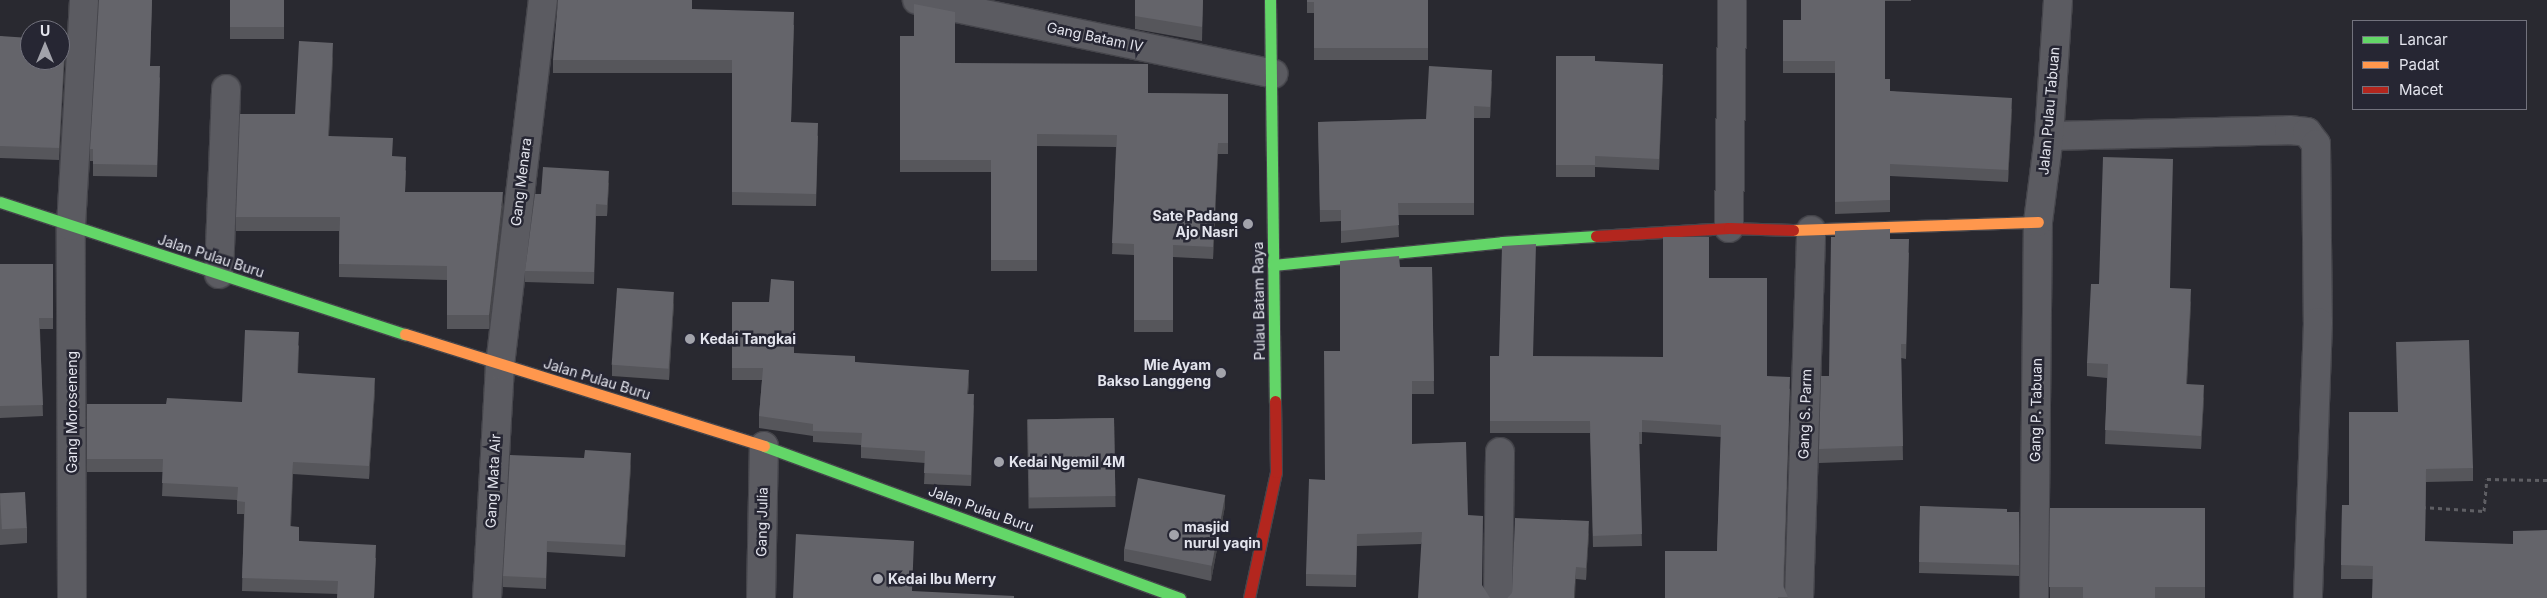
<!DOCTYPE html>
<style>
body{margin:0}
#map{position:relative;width:2547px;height:598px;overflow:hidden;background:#292930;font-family:Inter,sans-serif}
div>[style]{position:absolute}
.path>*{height:3px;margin-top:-1.5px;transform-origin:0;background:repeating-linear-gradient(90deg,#5f5f64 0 4px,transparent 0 8px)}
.roads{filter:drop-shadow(1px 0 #45454b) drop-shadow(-1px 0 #45454b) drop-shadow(0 1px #45454b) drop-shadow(0 -1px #45454b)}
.street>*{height:28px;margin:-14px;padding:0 14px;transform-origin:14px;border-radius:14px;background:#5b5b61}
.fast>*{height:11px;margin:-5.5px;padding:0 5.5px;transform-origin:5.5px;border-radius:5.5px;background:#63d668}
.slow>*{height:11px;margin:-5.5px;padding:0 5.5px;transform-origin:5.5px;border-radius:5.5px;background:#ff974d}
.jam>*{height:11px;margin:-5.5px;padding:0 5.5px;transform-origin:5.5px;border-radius:5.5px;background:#b3261e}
.wall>*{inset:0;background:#56565b;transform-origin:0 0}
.shaded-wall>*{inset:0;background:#46464a}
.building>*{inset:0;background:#64646a;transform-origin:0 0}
.dots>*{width:14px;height:14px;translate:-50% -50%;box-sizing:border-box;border:2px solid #262633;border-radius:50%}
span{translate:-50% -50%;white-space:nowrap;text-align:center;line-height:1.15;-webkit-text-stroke:5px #262633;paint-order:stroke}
.street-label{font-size:14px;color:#e3e4ed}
.poi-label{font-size:14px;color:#e3e4ed;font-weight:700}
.right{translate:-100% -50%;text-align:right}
.left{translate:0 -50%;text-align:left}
.legend{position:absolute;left:2352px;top:20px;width:175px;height:90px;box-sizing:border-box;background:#262633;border:1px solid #72727d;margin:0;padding:6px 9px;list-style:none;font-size:15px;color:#e3e4ed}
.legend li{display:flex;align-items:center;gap:10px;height:25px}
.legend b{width:25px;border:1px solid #72727d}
.north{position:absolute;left:20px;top:20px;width:50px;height:50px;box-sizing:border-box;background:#262633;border:1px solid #72727d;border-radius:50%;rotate:0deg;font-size:14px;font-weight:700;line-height:20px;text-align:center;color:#e3e4ed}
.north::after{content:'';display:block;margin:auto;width:18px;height:22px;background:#a2a3ab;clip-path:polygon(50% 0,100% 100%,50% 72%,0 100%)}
</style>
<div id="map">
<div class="path">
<div style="left:2422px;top:507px;width:62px;rotate:3.7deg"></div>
<div style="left:2484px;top:511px;width:32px;rotate:-85deg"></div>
<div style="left:2487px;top:479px;width:60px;rotate:1deg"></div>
</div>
<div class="roads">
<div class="street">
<div style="left:917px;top:0;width:364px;rotate:11.7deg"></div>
<div style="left:2049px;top:136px;width:240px;rotate:-1.4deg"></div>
<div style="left:2289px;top:130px;width:18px;rotate:6deg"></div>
<div style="left:2307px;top:132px;width:15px;rotate:53deg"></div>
<div style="left:2316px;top:144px;width:178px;rotate:89.4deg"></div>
<div style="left:2318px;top:322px;width:276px;rotate:92.1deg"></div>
<div style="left:1729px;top:228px;width:228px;rotate:-89.2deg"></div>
<div style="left:219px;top:274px;width:185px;rotate:-87.8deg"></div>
<div style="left:72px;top:598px;width:372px;rotate:-90.2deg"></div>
<div style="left:71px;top:226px;width:226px;rotate:-86.7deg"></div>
<div style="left:487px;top:598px;width:233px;rotate:-86.8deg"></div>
<div style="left:500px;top:365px;width:368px;rotate:-83.3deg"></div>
<div style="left:761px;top:598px;width:152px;rotate:-88.9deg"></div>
<div style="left:1498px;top:598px;width:146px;rotate:-89.2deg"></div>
<div style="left:1799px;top:598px;width:368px;rotate:-88.1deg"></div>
<div style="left:2034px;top:598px;width:376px;rotate:-89.4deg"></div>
<div style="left:2038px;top:222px;width:87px;rotate:-82.7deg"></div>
<div style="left:2049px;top:136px;width:136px;rotate:-86.2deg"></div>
</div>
<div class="fast">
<div style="left:1270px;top:0;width:401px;rotate:89.3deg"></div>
<div style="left:0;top:202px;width:426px;rotate:18.1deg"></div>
<div style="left:1273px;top:265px;width:230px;rotate:-5.7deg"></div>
<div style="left:1502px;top:242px;width:94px;rotate:-3.7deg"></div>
<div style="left:764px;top:446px;width:443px;rotate:20.1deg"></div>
</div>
<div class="slow">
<div style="left:1793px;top:230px;width:245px;rotate:-1.9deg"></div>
<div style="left:405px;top:334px;width:376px;rotate:17.3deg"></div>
</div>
<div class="jam">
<div style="left:1596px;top:236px;width:133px;rotate:-3.4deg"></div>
<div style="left:1729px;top:228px;width:64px;rotate:1.8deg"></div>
<div style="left:1249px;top:598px;width:129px;rotate:-77.9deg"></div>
<div style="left:1276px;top:472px;width:71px;rotate:-90.8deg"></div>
</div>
</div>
<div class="wall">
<div style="clip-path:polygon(152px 0,150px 66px,160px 78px,157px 177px,93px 176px,93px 161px,90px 161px,90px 149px)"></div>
<div style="left:230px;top:0;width:54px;height:39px"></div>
<div style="clip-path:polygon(1135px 0,1203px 0,1202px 41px,1135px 29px)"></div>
<div style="clip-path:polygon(1307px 0,1428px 0,1428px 60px,1314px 60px,1314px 13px,1307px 13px)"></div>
<div style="clip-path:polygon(1801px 0,1911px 0,1911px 1px,1885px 1px,1885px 79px,1890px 91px,2012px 109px,2008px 182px,1890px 176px,1890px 212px,1835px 214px,1835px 73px,1783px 73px,1783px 20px,1801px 20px)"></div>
<div style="clip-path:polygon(692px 9px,794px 25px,791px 122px,818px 136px,816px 206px,732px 205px,732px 73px,553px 73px,553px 60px)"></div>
<div style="clip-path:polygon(0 36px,65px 51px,59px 160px,0 158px)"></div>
<div style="clip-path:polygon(900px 36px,914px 36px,955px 63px,1148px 93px,1228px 94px,1228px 154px,1218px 154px,1213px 259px,1173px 257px,1173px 332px,1134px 332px,1134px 255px,1112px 254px,1116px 147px,1037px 146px,1037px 271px,991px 271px,991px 172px,900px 172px)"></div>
<div style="clip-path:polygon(1556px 56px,1595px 61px,1663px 75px,1659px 170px,1595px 167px,1595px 177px,1556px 177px)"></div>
<div style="clip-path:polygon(333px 57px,329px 136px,392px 156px,406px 171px,405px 192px,503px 206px,489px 329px,447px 329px,447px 280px,339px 277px,339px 231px,236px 231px,236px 217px,295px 114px)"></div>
<div style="clip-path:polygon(1492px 81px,1490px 118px,1474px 118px,1474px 215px,1398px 215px,1399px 237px,1341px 243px,1341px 221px,1320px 222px,1318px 122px,1426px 119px)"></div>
<div style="clip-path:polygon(609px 183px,607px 216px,596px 216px,594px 284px,525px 282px,525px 271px,541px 194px)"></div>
<div style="clip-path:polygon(1890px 239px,1909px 253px,1906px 359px,1901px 358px,1903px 460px,1819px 463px,1819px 449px,1829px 376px)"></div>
<div style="clip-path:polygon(0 264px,53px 264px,53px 329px,40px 329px,43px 416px,0 418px)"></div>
<div style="clip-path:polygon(1400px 267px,1432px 267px,1434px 394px,1412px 394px,1412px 444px,1466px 442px,1421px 544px,1357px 546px,1356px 587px,1306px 586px,1306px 574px,1325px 480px,1340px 351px)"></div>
<div style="clip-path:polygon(1709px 278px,1767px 376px,1790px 389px,1784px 587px,1788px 598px,1665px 598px,1717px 551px,1721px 437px,1642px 432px,1642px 444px,1639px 444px,1642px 546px,1593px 547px,1590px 433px,1490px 433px,1490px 356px,1663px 357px)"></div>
<div style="clip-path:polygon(2170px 288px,2191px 302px,2187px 384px,2204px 398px,2201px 449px,2105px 444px,2107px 378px,2087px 376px,2087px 363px)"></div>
<div style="clip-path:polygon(732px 302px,794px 353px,855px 362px,969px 382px,968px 394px,974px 406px,971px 486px,924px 484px,925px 463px,861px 458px,861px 445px,813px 442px,813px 436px,759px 428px,759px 416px,762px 380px,732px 380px)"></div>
<div style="clip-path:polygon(674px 303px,669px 380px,612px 376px,612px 365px)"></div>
<div style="clip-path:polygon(299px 345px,298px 373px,375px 390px,369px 479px,293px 474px,291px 526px,299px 541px,376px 558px,374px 598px,337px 598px,338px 594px,242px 591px,244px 514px,237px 514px,237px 500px,162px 496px,163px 472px,87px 472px,87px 404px,166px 404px,242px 402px)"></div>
<div style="clip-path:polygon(2349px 412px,2473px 468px,2473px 481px,2426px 482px,2425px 541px,2547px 598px,2372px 579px,2341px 579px,2342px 505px,2349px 505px)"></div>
<div style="left:1114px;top:418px;width:89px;height:87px;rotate:89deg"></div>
<div style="clip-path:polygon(631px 465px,625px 557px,547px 552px,546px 589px,503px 587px,503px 576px)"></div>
<div style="clip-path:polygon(0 493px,27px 528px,27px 543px,0 545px)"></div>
<div style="clip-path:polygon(1225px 506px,1211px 581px,1124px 561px,1124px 549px)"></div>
<div style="clip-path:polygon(1920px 506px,2007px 512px,2019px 512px,2019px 576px,1919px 573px)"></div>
<div style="left:2050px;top:508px;width:155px;height:90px"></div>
<div style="clip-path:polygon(1589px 533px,1586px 580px,1576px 579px,1507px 598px)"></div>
</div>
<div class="shaded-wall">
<div style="clip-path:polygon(65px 39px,65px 51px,59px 160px,59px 148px)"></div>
<div style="clip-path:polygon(333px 43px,333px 57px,328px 150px,328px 136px)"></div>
<div style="clip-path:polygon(1663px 64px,1663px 75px,1659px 170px,1659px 159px)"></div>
<div style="clip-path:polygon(1492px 70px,1492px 81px,1490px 118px,1490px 107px)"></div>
<div style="clip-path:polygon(2012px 98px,2012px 109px,2008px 182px,2008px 170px)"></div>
<div style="clip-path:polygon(1218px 143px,1218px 154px,1213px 259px,1213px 247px)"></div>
<div style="clip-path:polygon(609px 171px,609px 183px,607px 216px,607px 205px)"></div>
<div style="clip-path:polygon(503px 192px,503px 206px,489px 329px,489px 315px)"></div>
<div style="clip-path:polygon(2191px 289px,2191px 302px,2186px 397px,2186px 384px)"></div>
<div style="clip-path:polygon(674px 292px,674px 303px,669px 380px,669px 368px)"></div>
<div style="clip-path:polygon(969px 370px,969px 382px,967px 405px,967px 394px)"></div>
<div style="clip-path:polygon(375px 378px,375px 390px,369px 479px,369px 466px)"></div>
<div style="clip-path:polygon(2204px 385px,2204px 398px,2201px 449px,2201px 436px)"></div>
<div style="clip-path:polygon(974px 394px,974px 406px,971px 486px,971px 475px)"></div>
<div style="clip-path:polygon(631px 453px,631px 465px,625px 557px,625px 545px)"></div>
<div style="clip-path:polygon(293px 462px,293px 474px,290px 539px,290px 526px)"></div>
<div style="clip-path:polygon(1225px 495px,1225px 506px,1211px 581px,1211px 569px)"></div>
<div style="clip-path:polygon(1589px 521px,1589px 533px,1586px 580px,1586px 568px)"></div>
<div style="clip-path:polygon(1576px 567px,1576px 579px,1575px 598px,1574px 598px)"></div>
</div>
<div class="building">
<div style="clip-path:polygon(99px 0,152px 0,150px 66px,160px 66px,157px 165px,93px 164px,93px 149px,90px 149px)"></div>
<div style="left:230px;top:0;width:54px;height:27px"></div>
<div style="clip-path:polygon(558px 0,692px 0,692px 9px,794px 12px,791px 122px,818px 123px,816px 194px,732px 192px,732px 60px,553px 60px)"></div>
<div style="clip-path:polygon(1135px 0,1203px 0,1202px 27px,1135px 16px)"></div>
<div style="clip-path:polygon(1307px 0,1428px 0,1428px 48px,1314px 48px,1314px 2px,1307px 2px)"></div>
<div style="clip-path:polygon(1801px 0,1885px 0,1885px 79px,1890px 79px,1890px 91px,2012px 98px,2008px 170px,1890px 164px,1890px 200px,1835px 202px,1835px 61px,1783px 61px,1783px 20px,1801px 20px)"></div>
<div style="clip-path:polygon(914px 4px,955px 12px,955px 63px,1148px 64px,1148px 93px,1228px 94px,1228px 143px,1218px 143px,1213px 247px,1173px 245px,1173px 320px,1134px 320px,1134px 244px,1112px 243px,1117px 135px,1037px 134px,1037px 260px,991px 260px,991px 160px,900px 160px,900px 36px,914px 36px)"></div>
<div style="clip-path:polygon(0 36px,30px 38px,30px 60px,60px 60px,60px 39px,65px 39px,59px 148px,0 146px)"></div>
<div style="clip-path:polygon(299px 41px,333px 43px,328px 136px,393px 138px,392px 156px,406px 157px,405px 192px,503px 192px,489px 315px,447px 315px,447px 266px,339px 264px,340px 217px,236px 217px,240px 114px,295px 114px)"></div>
<div style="clip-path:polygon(1556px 56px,1595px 56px,1595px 61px,1663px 64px,1659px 159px,1595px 156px,1595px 165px,1556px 165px)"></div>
<div style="clip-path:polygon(1429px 66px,1492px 70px,1490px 107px,1474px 106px,1474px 203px,1398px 203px,1399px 225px,1341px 231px,1341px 210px,1320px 210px,1318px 122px,1426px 119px)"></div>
<div style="clip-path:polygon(2103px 157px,2173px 159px,2170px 288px,2191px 289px,2186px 384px,2204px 385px,2201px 436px,2105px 430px,2108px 364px,2087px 363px,2091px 284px,2099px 284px)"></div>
<div style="clip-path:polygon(543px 167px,609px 171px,607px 205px,596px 204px,594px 272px,525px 271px,535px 194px,541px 194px)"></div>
<div style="clip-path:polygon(1890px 229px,1890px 239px,1909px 239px,1906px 344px,1901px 344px,1903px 446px,1819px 449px,1821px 376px,1829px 376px,1831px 237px,1835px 237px,1835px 231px)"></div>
<div style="clip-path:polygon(1663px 237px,1709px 237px,1709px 278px,1767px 278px,1767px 376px,1790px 377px,1783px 586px,1788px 597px,1778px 597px,1778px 598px,1665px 598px,1665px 551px,1717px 551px,1721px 425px,1642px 420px,1642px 432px,1639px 432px,1642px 534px,1593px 536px,1590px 421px,1490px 421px,1490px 356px,1499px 356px,1502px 246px,1536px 244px,1533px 356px,1663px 357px)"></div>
<div style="clip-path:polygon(1399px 256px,1400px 267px,1432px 267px,1434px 381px,1412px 381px,1412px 444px,1466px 442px,1468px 515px,1483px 516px,1482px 585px,1490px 598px,1418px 598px,1422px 532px,1357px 534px,1356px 575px,1306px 574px,1309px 479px,1325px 480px,1324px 351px,1340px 351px,1340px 261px)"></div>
<div style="clip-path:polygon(0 264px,53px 264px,53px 318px,39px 318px,43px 405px,0 406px)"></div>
<div style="clip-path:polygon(771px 279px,794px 281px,794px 353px,855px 356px,855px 362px,969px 370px,967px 394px,974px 394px,971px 475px,924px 473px,925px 451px,861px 447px,862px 433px,813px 431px,813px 424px,759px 416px,763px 368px,732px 368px,732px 302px,769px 302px)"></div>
<div style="left:617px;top:288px;width:57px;height:77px;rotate:4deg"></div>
<div style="clip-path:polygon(245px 330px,299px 332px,297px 373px,375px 378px,369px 466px,293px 462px,290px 526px,299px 527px,299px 541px,376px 545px,374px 598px,337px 598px,338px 581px,242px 578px,245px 502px,237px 501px,238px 487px,162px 483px,163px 459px,87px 459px,87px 404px,166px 404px,167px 398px,242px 402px)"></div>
<div style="clip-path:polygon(2469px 340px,2473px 468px,2426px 469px,2425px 541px,2513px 544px,2513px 531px,2547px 530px,2547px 598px,2372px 598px,2373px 566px,2341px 565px,2342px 505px,2349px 505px,2349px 412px,2398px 412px,2396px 342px)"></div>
<div style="left:1114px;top:418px;width:78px;height:86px;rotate:89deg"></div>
<div style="clip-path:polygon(585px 450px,631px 453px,625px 545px,547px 541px,546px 578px,503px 576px,510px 455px,584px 458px)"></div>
<div style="left:1138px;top:478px;width:89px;height:72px;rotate:11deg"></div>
<div style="left:25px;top:492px;width:36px;height:25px;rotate:87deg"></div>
<div style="clip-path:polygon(1920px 506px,2007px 509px,2007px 512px,2019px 512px,2019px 565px,1919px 562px)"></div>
<div style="clip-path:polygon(2050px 508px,2205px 508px,2205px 587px,2155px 587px,2155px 598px,2083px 598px,2083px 587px,2049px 587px)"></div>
<div style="clip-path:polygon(1515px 518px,1589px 521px,1586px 568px,1576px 567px,1574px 598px,1507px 598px,1512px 593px)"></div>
<div style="clip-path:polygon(796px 534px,914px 541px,912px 591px,1014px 596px,1014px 598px,793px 598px)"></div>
</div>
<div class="dots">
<div style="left:1248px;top:224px;background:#a2a3ab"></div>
<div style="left:690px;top:339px;background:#a2a3ab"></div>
<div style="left:1221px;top:373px;background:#a2a3ab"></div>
<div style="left:999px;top:462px;background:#a2a3ab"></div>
<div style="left:1174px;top:535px;background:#a2a3ab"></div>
<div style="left:878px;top:579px;background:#a2a3ab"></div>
</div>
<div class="street-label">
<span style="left:1095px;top:37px;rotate:12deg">Gang Batam IV</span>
<span style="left:2049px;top:111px;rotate:-85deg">Jalan Pulau Tabuan</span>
<span style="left:521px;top:182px;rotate:-83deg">Gang Menara</span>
<span style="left:211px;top:256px;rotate:18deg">Jalan Pulau Buru</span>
<span style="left:1259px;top:301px;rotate:-91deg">Pulau Batam Raya</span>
<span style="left:597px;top:379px;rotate:17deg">Jalan Pulau Buru</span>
<span style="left:2036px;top:410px;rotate:-89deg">Gang P. Tabuan</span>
<span style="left:72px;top:412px;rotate:-90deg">Gang Moroseneng</span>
<span style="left:1805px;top:414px;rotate:-88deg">Gang S. Parm</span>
<span style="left:493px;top:481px;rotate:-87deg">Gang Mata Air</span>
<span style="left:981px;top:509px;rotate:20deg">Jalan Pulau Buru</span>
<span style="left:762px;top:522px;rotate:-89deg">Gang Julia</span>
</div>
<div class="poi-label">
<span class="right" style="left:1238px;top:224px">Sate Padang<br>Ajo Nasri</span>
<span class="left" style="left:700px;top:339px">Kedai Tangkai</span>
<span class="right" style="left:1211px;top:373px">Mie Ayam<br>Bakso Langgeng</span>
<span class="left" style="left:1009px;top:462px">Kedai Ngemil 4M</span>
<span class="left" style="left:1184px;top:535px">masjid<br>nurul yaqin</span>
<span class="left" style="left:888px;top:579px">Kedai Ibu Merry</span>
</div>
<ul class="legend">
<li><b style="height:6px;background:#63d668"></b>Lancar</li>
<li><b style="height:6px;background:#ff974d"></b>Padat</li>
<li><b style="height:6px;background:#b3261e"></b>Macet</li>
</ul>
<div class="north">U</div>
</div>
